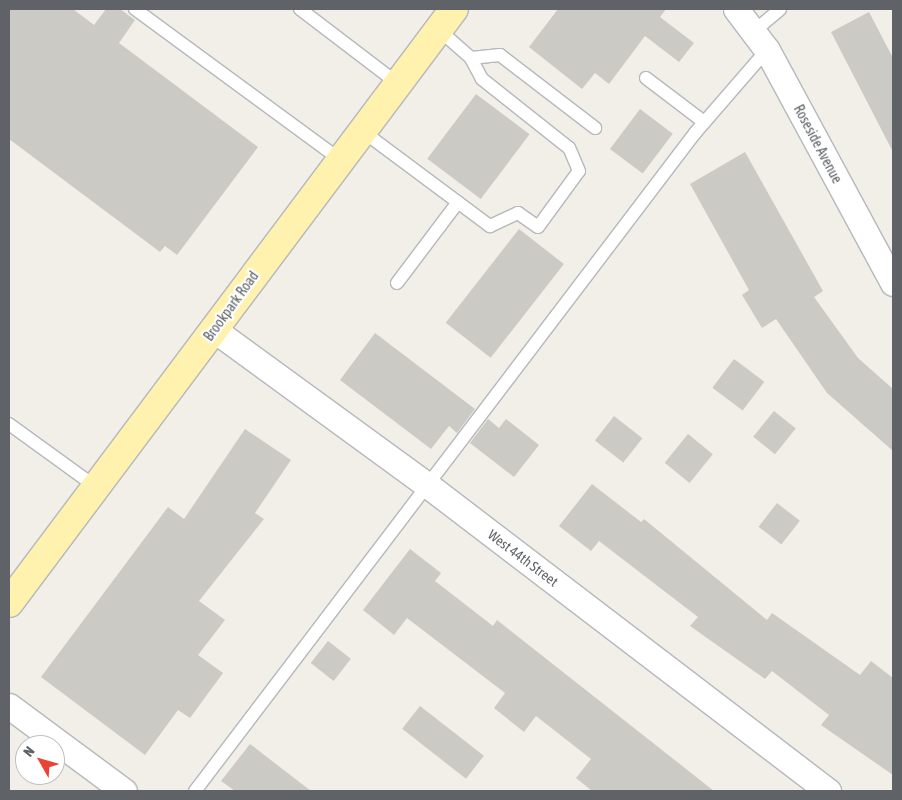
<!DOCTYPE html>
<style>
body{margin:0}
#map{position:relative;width:902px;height:800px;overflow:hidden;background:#f1efe8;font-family:"Asap Condensed",sans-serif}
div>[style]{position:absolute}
.building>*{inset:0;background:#cccac5;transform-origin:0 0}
.roads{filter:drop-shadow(1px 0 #b5b8bc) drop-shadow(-1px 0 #b5b8bc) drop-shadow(0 1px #b5b8bc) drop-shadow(0 -1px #b5b8bc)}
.lane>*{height:12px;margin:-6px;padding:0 6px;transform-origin:6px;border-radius:6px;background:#fff}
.street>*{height:25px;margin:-12.5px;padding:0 12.5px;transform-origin:12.5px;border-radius:12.5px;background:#fff}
.primary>*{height:28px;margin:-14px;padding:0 14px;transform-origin:14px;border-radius:14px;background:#fff2af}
span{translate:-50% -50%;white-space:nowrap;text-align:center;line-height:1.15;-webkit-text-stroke:4.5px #fff;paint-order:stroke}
.street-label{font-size:14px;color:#5f6368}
.frame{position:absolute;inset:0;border:10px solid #5f6368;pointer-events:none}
.north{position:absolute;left:15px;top:735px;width:50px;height:50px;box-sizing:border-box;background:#fff;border:1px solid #bfc1c3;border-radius:50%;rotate:308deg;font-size:14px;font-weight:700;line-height:20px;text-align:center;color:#5f6368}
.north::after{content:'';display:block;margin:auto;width:18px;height:22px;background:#ea4335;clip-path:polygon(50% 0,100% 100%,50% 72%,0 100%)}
</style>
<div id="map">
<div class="building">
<div style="clip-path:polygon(9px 9px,73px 9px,94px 25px,106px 9px,120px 9px,135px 20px,119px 43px,258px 147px,177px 255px,165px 246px,160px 252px,9px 139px)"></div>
<div style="clip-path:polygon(558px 9px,666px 9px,660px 17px,694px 43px,679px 62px,645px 36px,609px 84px,595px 73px,582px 89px,529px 47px)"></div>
<div style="clip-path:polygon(869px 12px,893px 58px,893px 152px,831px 32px)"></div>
<div style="left:476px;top:94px;width:67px;height:81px;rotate:37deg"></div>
<div style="left:640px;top:109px;width:41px;height:50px;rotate:37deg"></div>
<div style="clip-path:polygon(745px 152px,823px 291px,814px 297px,858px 358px,893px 389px,893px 451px,827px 393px,776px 319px,762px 328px,742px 295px,749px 290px,690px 184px)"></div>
<div style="left:519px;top:229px;width:57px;height:119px;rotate:38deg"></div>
<div style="clip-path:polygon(375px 333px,475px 409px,457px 433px,449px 426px,431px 449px,340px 380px)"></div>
<div style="left:734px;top:359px;width:38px;height:36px;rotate:37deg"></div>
<div style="left:774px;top:411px;width:28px;height:33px;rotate:39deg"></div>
<div style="left:614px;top:416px;width:36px;height:31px;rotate:38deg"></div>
<div style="clip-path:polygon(488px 419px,499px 428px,506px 419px,539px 445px,514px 477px,470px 443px)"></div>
<div style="clip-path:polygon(245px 429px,291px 460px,255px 513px,264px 519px,199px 601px,225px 620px,198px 655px,223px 673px,190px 718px,178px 710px,145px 755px,41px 677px,168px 507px,184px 519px)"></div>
<div style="left:688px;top:434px;width:32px;height:37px;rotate:39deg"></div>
<div style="clip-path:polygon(592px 484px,641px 522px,644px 519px,767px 620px,772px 613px,860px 675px,871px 661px,893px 678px,893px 775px,821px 725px,829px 715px,772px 671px,765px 679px,690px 626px,698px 617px,599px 541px,591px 551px,559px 526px)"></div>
<div style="left:777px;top:503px;width:29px;height:30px;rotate:38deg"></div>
<div style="clip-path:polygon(410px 549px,441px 573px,435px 581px,493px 626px,497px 620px,714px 791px,592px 791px,576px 778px,591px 759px,536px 716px,524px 732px,494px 708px,505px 693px,407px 618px,394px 635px,363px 610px)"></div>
<div style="left:328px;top:641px;width:29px;height:28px;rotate:38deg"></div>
<div style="left:420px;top:706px;width:81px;height:29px;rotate:38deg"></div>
<div style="clip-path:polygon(250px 744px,311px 791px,235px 791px,221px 781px)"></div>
</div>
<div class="roads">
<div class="lane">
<div style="left:135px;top:9px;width:253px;rotate:36.3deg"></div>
<div style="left:300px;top:9px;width:122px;rotate:37.3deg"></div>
<div style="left:753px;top:32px;width:35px;rotate:-40deg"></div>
<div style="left:471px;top:58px;width:29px;rotate:-6deg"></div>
<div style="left:500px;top:55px;width:120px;rotate:37.5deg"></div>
<div style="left:646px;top:78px;width:73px;rotate:37.2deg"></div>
<div style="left:361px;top:130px;width:161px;rotate:36.7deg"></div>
<div style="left:490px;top:226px;width:31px;rotate:-25deg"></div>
<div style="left:518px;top:213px;width:24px;rotate:35deg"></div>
<div style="left:538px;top:227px;width:69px;rotate:-53.8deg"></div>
<div style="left:579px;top:171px;width:25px;rotate:-113deg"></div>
<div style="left:569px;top:148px;width:111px;rotate:-141.6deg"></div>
<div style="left:482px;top:79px;width:24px;rotate:-118deg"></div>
<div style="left:471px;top:58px;width:44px;rotate:-138.7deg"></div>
<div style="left:397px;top:283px;width:101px;rotate:-53deg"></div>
<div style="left:9px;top:424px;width:107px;rotate:35.9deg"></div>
<div style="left:195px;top:791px;width:826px;rotate:-52.77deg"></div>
<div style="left:695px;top:133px;width:110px;rotate:-49.1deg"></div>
</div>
<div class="street">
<div style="left:736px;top:9px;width:51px;rotate:52.9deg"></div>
<div style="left:767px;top:50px;width:265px;rotate:61.6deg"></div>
<div style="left:213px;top:329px;width:268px;rotate:36.1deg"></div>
<div style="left:430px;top:487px;width:501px;rotate:37.37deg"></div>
<div style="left:9px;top:706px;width:143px;rotate:36.5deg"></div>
</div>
<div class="primary">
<div style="left:9px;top:603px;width:742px;rotate:-53.16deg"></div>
</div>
</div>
<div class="street-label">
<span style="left:818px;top:144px;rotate:62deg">Roseside Avenue</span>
<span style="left:231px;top:306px;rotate:-54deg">Brookpark Road</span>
<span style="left:523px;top:558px;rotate:37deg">West 44th Street</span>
</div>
<div class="frame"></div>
<div class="north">N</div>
</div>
